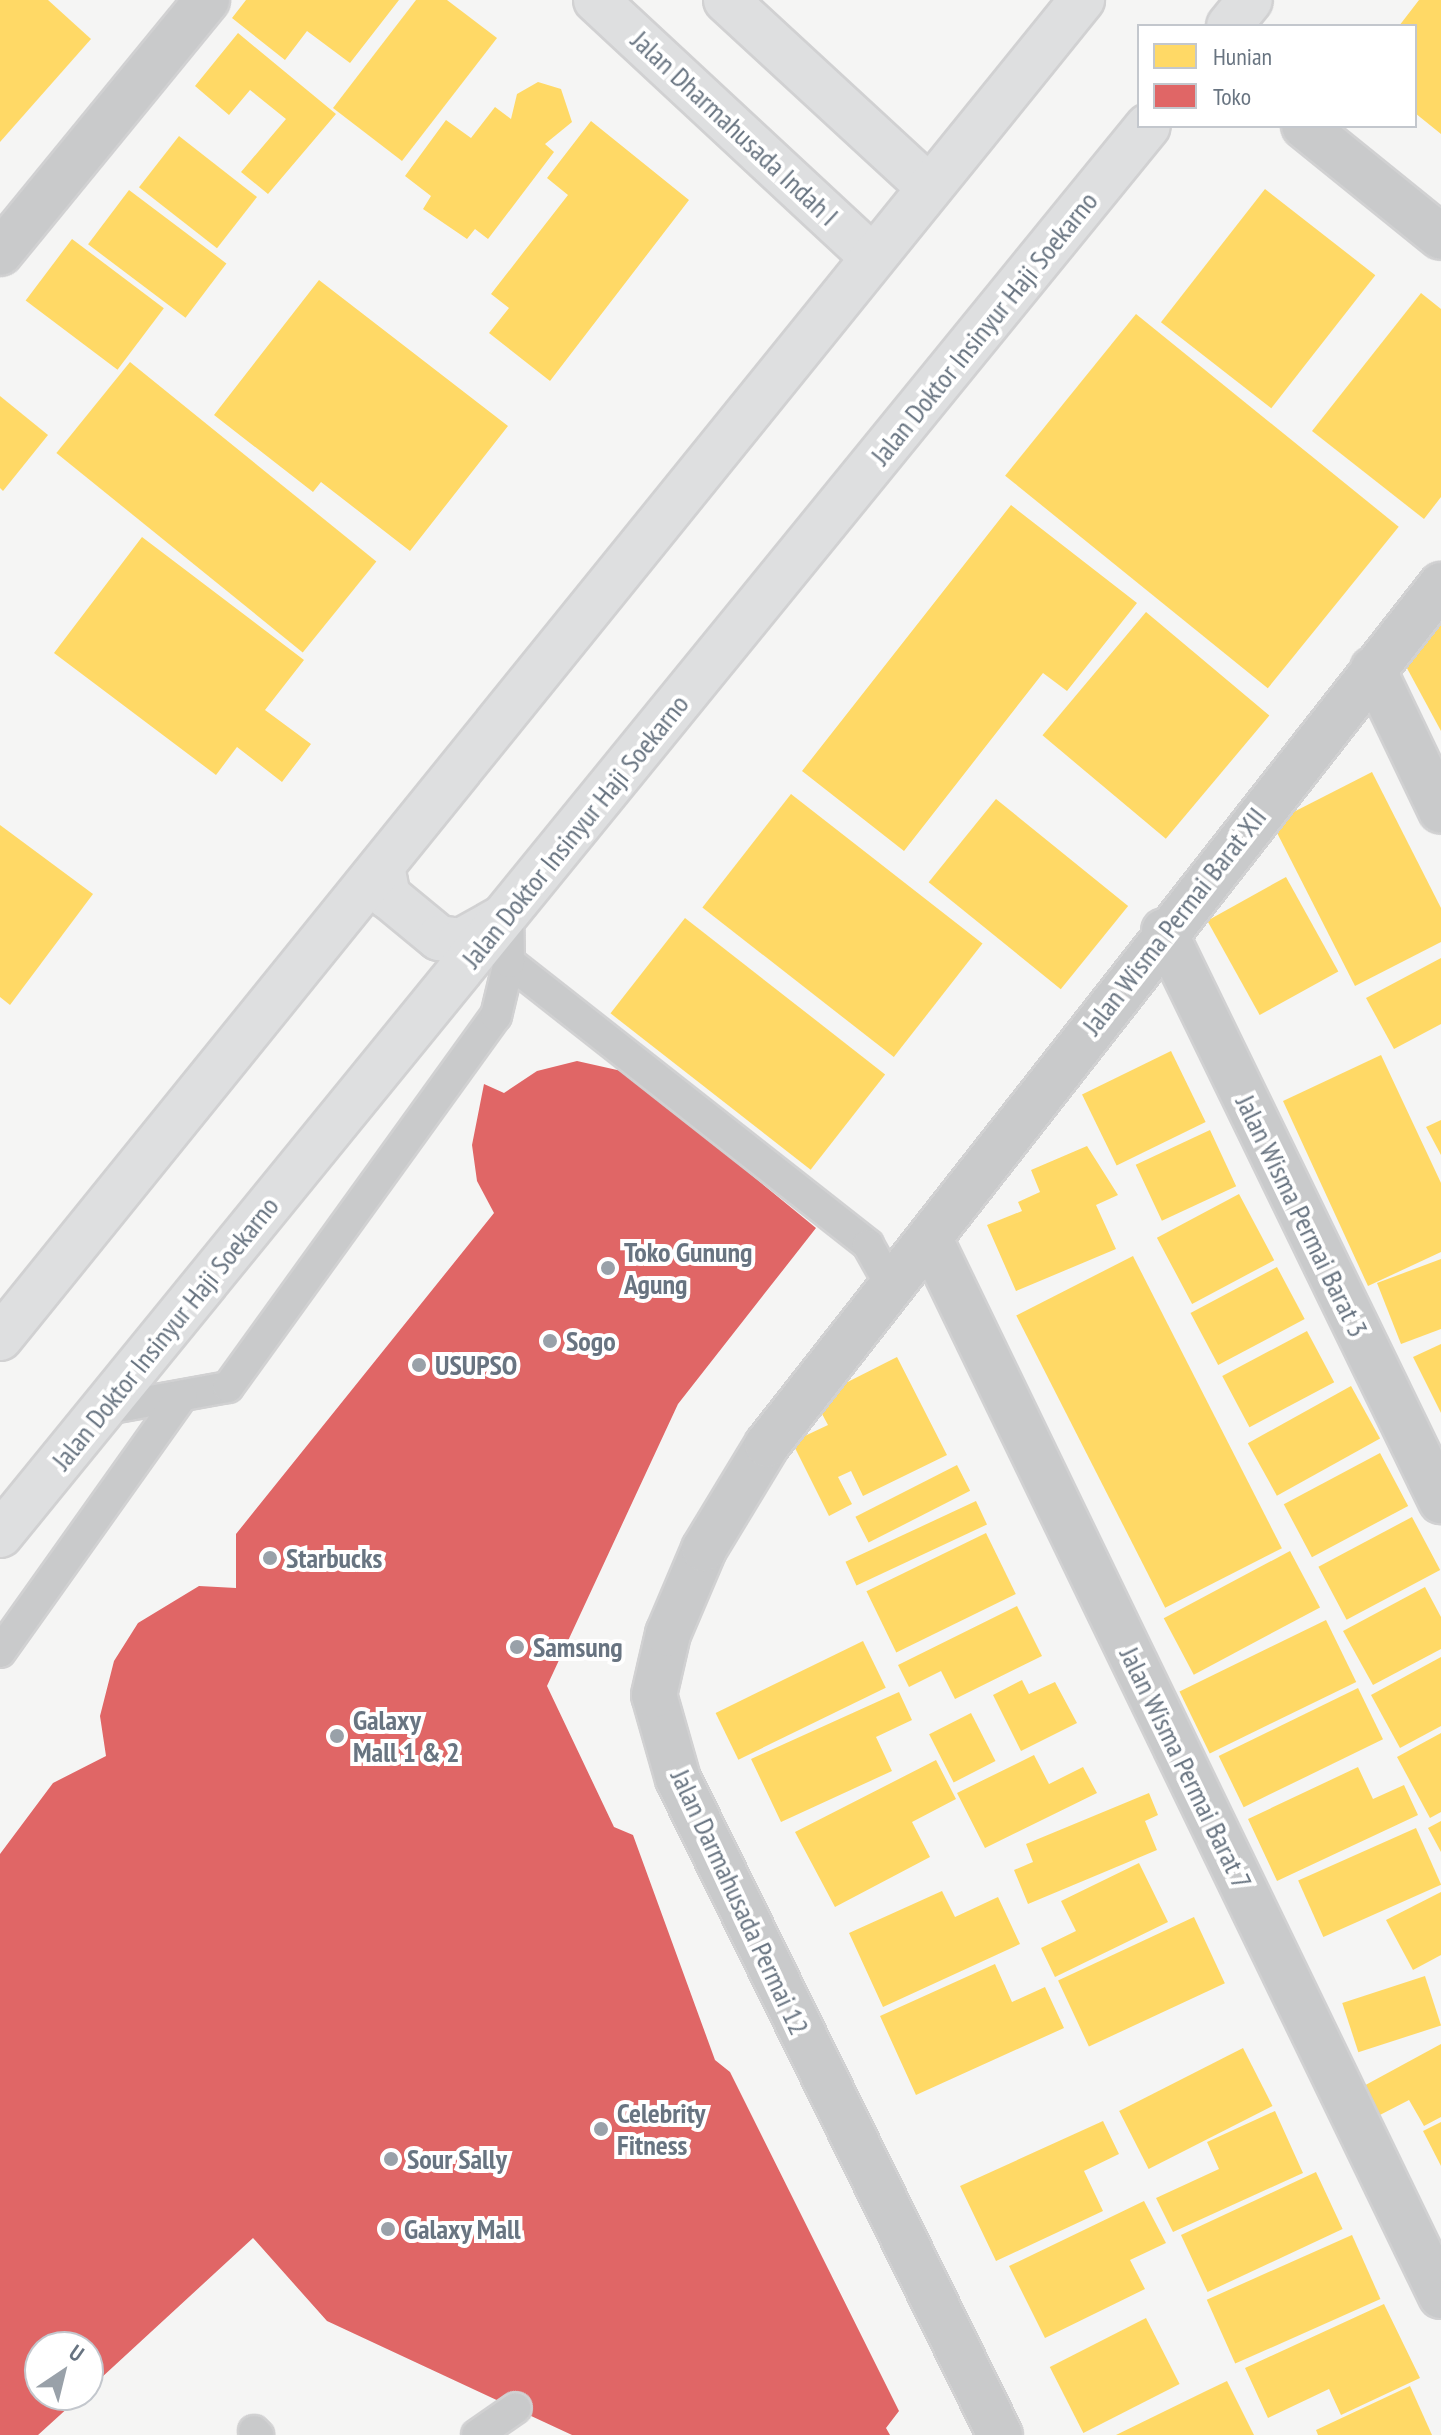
<!DOCTYPE html>
<style>
body{margin:0}
#map{position:relative;width:1441px;height:2435px;overflow:hidden;background:#f5f5f4;font-family:"PT Sans Narrow",sans-serif}
div>[style]{position:absolute}
.homes>*{inset:0;background:#ffd966;transform-origin:0 0}
.shops>*{inset:0;background:#e06666}
.roads{filter:drop-shadow(2px 0 #d1d1d2) drop-shadow(-2px 0 #d1d1d2) drop-shadow(0 2px #d1d1d2) drop-shadow(0 -2px #d1d1d2)}
.lane>*{height:30px;margin:-15px;padding:0 15px;transform-origin:15px;border-radius:15px;background:#c9cacb}
.street>*{height:44px;margin:-22px;padding:0 22px;transform-origin:22px;border-radius:22px;background:#c9cacb}
.secondary>*{height:44px;margin:-22px;padding:0 22px;transform-origin:22px;border-radius:22px;background:#dedfe0}
.primary>*{height:44px;margin:-22px;padding:0 22px;transform-origin:22px;border-radius:22px;background:#dedfe0}
.dots>*{width:22px;height:22px;translate:-50% -50%;box-sizing:border-box;border:4px solid #fff;border-radius:50%}
span{translate:-50% -50%;white-space:nowrap;text-align:center;line-height:1.15;-webkit-text-stroke:8px #fff;paint-order:stroke}
.street-label{font-size:28px;color:#687481}
.poi-label{font-size:28px;color:#687481;font-weight:700}
.left{translate:0 -50%;text-align:left}
.legend{position:absolute;left:1137px;top:24px;width:280px;height:104px;box-sizing:border-box;background:#fff;border:2px solid #c3c7cd;margin:0;padding:10px 14px;list-style:none;font-size:24px;color:#687481}
.legend li{display:flex;align-items:center;gap:16px;height:40px}
.legend b{width:40px;border:2px solid #c3c7cd}
.north{position:absolute;left:24px;top:2331px;width:80px;height:80px;box-sizing:border-box;background:#fff;border:2px solid #c3c7cd;border-radius:50%;rotate:35deg;font-size:22px;font-weight:700;line-height:32px;text-align:center;color:#687481}
.north::after{content:'';display:block;margin:auto;width:28px;height:36px;background:#99a1a9;clip-path:polygon(50% 0,100% 100%,50% 72%,0 100%)}
</style>
<div id="map">
<div class="homes">
<div style="clip-path:polygon(0 0,48px 0,91px 39px,0 142px)"></div>
<div style="clip-path:polygon(246px 0,399px 0,350px 63px,307px 31px,285px 60px,232px 18px)"></div>
<div style="clip-path:polygon(416px 0,447px 0,497px 38px,402px 161px,333px 108px)"></div>
<div style="clip-path:polygon(1419px 0,1441px 0,1441px 134px,1415px 113px,1415px 26px,1399px 26px)"></div>
<div style="clip-path:polygon(238px 33px,336px 114px,268px 194px,241px 172px,286px 119px,250px 90px,229px 115px,195px 86px)"></div>
<div style="clip-path:polygon(538px 82px,561px 89px,572px 122px,545px 144px,554px 152px,488px 239px,475px 229px,467px 239px,423px 209px,431px 196px,405px 176px,446px 120px,471px 138px,495px 107px,511px 119px,517px 94px)"></div>
<div style="clip-path:polygon(591px 121px,689px 200px,550px 381px,489px 333px,509px 308px,491px 294px,568px 195px,547px 178px)"></div>
<div style="left:179px;top:136px;width:99px;height:65px;rotate:38deg"></div>
<div style="left:1265px;top:189px;width:140px;height:169px;rotate:38deg"></div>
<div style="left:129px;top:190px;width:122px;height:68px;rotate:37deg"></div>
<div style="left:72px;top:239px;width:115px;height:77px;rotate:37deg"></div>
<div style="clip-path:polygon(319px 280px,508px 426px,410px 551px,321px 482px,313px 492px,214px 415px)"></div>
<div style="clip-path:polygon(1421px 293px,1441px 309px,1441px 497px,1424px 519px,1312px 431px)"></div>
<div style="left:1136px;top:314px;width:338px;height:208px;rotate:39deg"></div>
<div style="left:130px;top:362px;width:317px;height:117px;rotate:39deg"></div>
<div style="clip-path:polygon(0 396px,48px 435px,3px 491px,0 488px)"></div>
<div style="clip-path:polygon(1011px 505px,1137px 603px,1067px 691px,1043px 673px,904px 851px,802px 771px)"></div>
<div style="clip-path:polygon(142px 537px,304px 660px,265px 710px,311px 744px,282px 782px,237px 747px,216px 775px,54px 653px)"></div>
<div style="left:1146px;top:612px;width:161px;height:161px;rotate:40deg"></div>
<div style="clip-path:polygon(1441px 621px,1441px 731px,1395px 646px)"></div>
<div style="clip-path:polygon(1372px 772px,1441px 908px,1441px 942px,1355px 986px,1272px 823px)"></div>
<div style="left:791px;top:794px;width:243px;height:144px;rotate:38deg"></div>
<div style="left:996px;top:799px;width:170px;height:107px;rotate:39deg"></div>
<div style="clip-path:polygon(0 825px,93px 894px,10px 1005px,0 997px)"></div>
<div style="left:1286px;top:877px;width:108px;height:90px;rotate:61deg"></div>
<div style="left:685px;top:918px;width:254px;height:121px;rotate:38deg"></div>
<div style="clip-path:polygon(1441px 958px,1441px 1024px,1394px 1049px,1366px 998px)"></div>
<div style="left:1171px;top:1051px;width:79px;height:99px;rotate:64deg"></div>
<div style="clip-path:polygon(1381px 1055px,1441px 1183px,1441px 1252px,1368px 1286px,1283px 1101px)"></div>
<div style="clip-path:polygon(1441px 1120px,1441px 1155px,1426px 1127px)"></div>
<div style="left:1210px;top:1130px;width:62px;height:82px;rotate:65deg"></div>
<div style="clip-path:polygon(1087px 1146px,1118px 1195px,1096px 1205px,1116px 1249px,1016px 1291px,987px 1225px,1022px 1211px,1018px 1202px,1040px 1192px,1031px 1170px)"></div>
<div style="left:1239px;top:1194px;width:75px;height:93px;rotate:62deg"></div>
<div style="left:1133px;top:1256px;width:328px;height:131px;rotate:63deg"></div>
<div style="clip-path:polygon(1441px 1259px,1441px 1329px,1401px 1344px,1377px 1283px)"></div>
<div style="left:1277px;top:1267px;width:59px;height:98px;rotate:62deg"></div>
<div style="left:1307px;top:1331px;width:58px;height:96px;rotate:62deg"></div>
<div style="clip-path:polygon(1441px 1344px,1441px 1413px,1413px 1357px)"></div>
<div style="clip-path:polygon(897px 1357px,947px 1455px,863px 1496px,851px 1471px,838px 1477px,852px 1504px,829px 1516px,792px 1442px,828px 1425px,814px 1399px)"></div>
<div style="left:1351px;top:1386px;width:60px;height:118px;rotate:61deg"></div>
<div style="left:1380px;top:1453px;width:60px;height:109px;rotate:62deg"></div>
<div style="left:957px;top:1465px;width:29px;height:114px;rotate:63deg"></div>
<div style="left:976px;top:1501px;width:26px;height:144px;rotate:65deg"></div>
<div style="left:1412px;top:1517px;width:60px;height:106px;rotate:62deg"></div>
<div style="left:986px;top:1533px;width:68px;height:133px;rotate:64deg"></div>
<div style="left:1290px;top:1551px;width:64px;height:143px;rotate:62deg"></div>
<div style="clip-path:polygon(1425px 1587px,1441px 1617px,1441px 1649px,1373px 1685px,1343px 1631px)"></div>
<div style="clip-path:polygon(1017px 1606px,1042px 1656px,955px 1699px,941px 1671px,909px 1687px,898px 1665px)"></div>
<div style="left:1326px;top:1620px;width:69px;height:163px;rotate:64deg"></div>
<div style="left:863px;top:1641px;width:52px;height:164px;rotate:64deg"></div>
<div style="clip-path:polygon(1441px 1657px,1441px 1726px,1400px 1748px,1371px 1695px)"></div>
<div style="clip-path:polygon(1022px 1680px,1029px 1694px,1055px 1682px,1077px 1723px,1021px 1751px,993px 1695px)"></div>
<div style="left:1358px;top:1688px;width:57px;height:155px;rotate:64deg"></div>
<div style="clip-path:polygon(899px 1692px,912px 1720px,876px 1737px,892px 1771px,781px 1822px,751px 1759px)"></div>
<div style="left:971px;top:1713px;width:54px;height:47px;rotate:63deg"></div>
<div style="clip-path:polygon(1441px 1733px,1441px 1812px,1430px 1818px,1397px 1757px)"></div>
<div style="clip-path:polygon(1034px 1755px,1049px 1784px,1083px 1767px,1097px 1793px,985px 1848px,957px 1793px)"></div>
<div style="clip-path:polygon(936px 1760px,956px 1799px,912px 1822px,930px 1857px,835px 1907px,795px 1832px)"></div>
<div style="clip-path:polygon(1358px 1767px,1373px 1799px,1404px 1785px,1418px 1815px,1277px 1881px,1248px 1819px)"></div>
<div style="clip-path:polygon(1149px 1793px,1158px 1815px,1145px 1821px,1157px 1850px,1028px 1904px,1014px 1870px,1033px 1862px,1026px 1844px)"></div>
<div style="clip-path:polygon(1441px 1821px,1441px 1852px,1428px 1828px)"></div>
<div style="left:1416px;top:1828px;width:62px;height:129px;rotate:66deg"></div>
<div style="clip-path:polygon(1139px 1863px,1168px 1922px,1055px 1977px,1041px 1948px,1076px 1931px,1061px 1901px)"></div>
<div style="clip-path:polygon(942px 1891px,955px 1917px,998px 1897px,1020px 1944px,883px 2007px,849px 1933px)"></div>
<div style="clip-path:polygon(1441px 1892px,1441px 1955px,1413px 1970px,1386px 1920px)"></div>
<div style="left:1194px;top:1917px;width:73px;height:150px;rotate:65deg"></div>
<div style="clip-path:polygon(995px 1964px,1012px 2002px,1045px 1987px,1064px 2028px,916px 2095px,880px 2016px)"></div>
<div style="left:1425px;top:1976px;width:52px;height:87px;rotate:72deg"></div>
<div style="clip-path:polygon(1441px 2044px,1441px 2117px,1424px 2126px,1409px 2100px,1376px 2117px,1360px 2088px)"></div>
<div style="left:1243px;top:2048px;width:65px;height:139px;rotate:63deg"></div>
<div style="clip-path:polygon(1275px 2111px,1303px 2173px,1173px 2232px,1156px 2198px,1219px 2169px,1207px 2142px)"></div>
<div style="clip-path:polygon(1103px 2121px,1119px 2154px,1084px 2171px,1103px 2211px,996px 2261px,960px 2186px)"></div>
<div style="clip-path:polygon(1441px 2122px,1441px 2166px,1423px 2131px)"></div>
<div style="left:1316px;top:2172px;width:63px;height:149px;rotate:65deg"></div>
<div style="clip-path:polygon(1144px 2201px,1166px 2243px,1130px 2260px,1145px 2289px,1045px 2338px,1009px 2266px)"></div>
<div style="left:1352px;top:2235px;width:70px;height:159px;rotate:66deg"></div>
<div style="clip-path:polygon(1384px 2304px,1420px 2378px,1341px 2415px,1329px 2389px,1268px 2418px,1245px 2368px)"></div>
<div style="left:1146px;top:2318px;width:74px;height:108px;rotate:63deg"></div>
<div style="clip-path:polygon(1227px 2381px,1254px 2435px,1116px 2435px,1206px 2391px)"></div>
<div style="clip-path:polygon(1410px 2386px,1432px 2435px,1318px 2435px,1316px 2430px)"></div>
</div>
<div class="shops">
<div style="clip-path:polygon(577px 1061px,626px 1072px,816px 1228px,678px 1404px,547px 1686px,614px 1827px,633px 1835px,715px 2060px,730px 2072px,899px 2411px,886px 2428px,890px 2435px,572px 2435px,327px 2321px,253px 2238px,88px 2390px,88px 2347px,40px 2347px,40px 2395px,82px 2395px,38px 2435px,0 2435px,0 1854px,53px 1783px,106px 1756px,100px 1716px,114px 1661px,138px 1623px,199px 1586px,236px 1588px,236px 1534px,494px 1213px,477px 1181px,472px 1145px,484px 1084px,504px 1093px,537px 1071px)"></div>
</div>
<div class="roads">
<div class="lane">
<div style="left:509px;top:962px;width:457px;rotate:38.2deg"></div>
<div style="left:868px;top:1245px;width:45px;rotate:60.6deg"></div>
<div style="left:101px;top:1410px;width:129px;rotate:-10.3deg"></div>
<div style="left:228px;top:1387px;width:458px;rotate:-54.2deg"></div>
<div style="left:496px;top:1016px;width:56px;rotate:-76.5deg"></div>
<div style="left:509px;top:962px;width:47px;rotate:-91.2deg"></div>
<div style="left:0;top:1652px;width:314px;rotate:-54.6deg"></div>
<div style="left:254px;top:2431px;width:6px;rotate:45deg"></div>
<div style="left:477px;top:2435px;width:47px;rotate:-34.7deg"></div>
</div>
<div class="street">
<div style="left:1304px;top:126px;width:176px;rotate:39deg"></div>
<div style="left:0;top:253px;width:327px;rotate:-50.7deg"></div>
<div style="left:1373px;top:669px;width:157px;rotate:64.4deg"></div>
<div style="left:1164px;top:931px;width:634px;rotate:64.08deg"></div>
<div style="left:930px;top:1239px;width:1174px;rotate:64.2deg"></div>
<div style="left:1000px;top:2435px;width:731px;rotate:-116.14deg"></div>
<div style="left:678px;top:1779px;width:87px;rotate:-105.9deg"></div>
<div style="left:654px;top:1695px;width:63px;rotate:-77.1deg"></div>
<div style="left:668px;top:1634px;width:92px;rotate:-67deg"></div>
<div style="left:704px;top:1549px;width:122px;rotate:-58.8deg"></div>
<div style="left:767px;top:1445px;width:1093px;rotate:-51.91deg"></div>
</div>
<div class="secondary">
<div style="left:596px;top:0;width:378px;rotate:42.9deg"></div>
<div style="left:726px;top:0;width:277px;rotate:42.7deg"></div>
</div>
<div class="primary">
<div style="left:1229px;top:26px;width:33px;rotate:-51deg"></div>
<div style="left:382px;top:866px;width:31px;rotate:79deg"></div>
<div style="left:388px;top:896px;width:66px;rotate:39.5deg"></div>
<div style="left:439px;top:938px;width:22px;rotate:8deg"></div>
<div style="left:461px;top:941px;width:47px;rotate:-29.3deg"></div>
<div style="left:0;top:1338px;width:1721px;rotate:-51.04deg"></div>
<div style="left:0;top:1535px;width:1817px;rotate:-50.83deg"></div>
</div>
</div>
<div class="dots">
<div style="left:608px;top:1268px;background:#99a1a9"></div>
<div style="left:550px;top:1341px;background:#99a1a9"></div>
<div style="left:419px;top:1365px;background:#99a1a9"></div>
<div style="left:270px;top:1558px;background:#99a1a9"></div>
<div style="left:517px;top:1647px;background:#99a1a9"></div>
<div style="left:337px;top:1736px;background:#99a1a9"></div>
<div style="left:601px;top:2129px;background:#99a1a9"></div>
<div style="left:391px;top:2159px;background:#99a1a9"></div>
<div style="left:388px;top:2229px;background:#99a1a9"></div>
</div>
<div class="street-label">
<span style="left:735px;top:128px;rotate:43deg">Jalan Dharmahusada Indah I</span>
<span style="left:984px;top:328px;rotate:-51deg">Jalan Doktor Insinyur Haji Soekarno</span>
<span style="left:575px;top:831px;rotate:-51deg">Jalan Doktor Insinyur Haji Soekarno</span>
<span style="left:1174px;top:921px;rotate:-52deg">Jalan Wisma Permai Barat XII</span>
<span style="left:1302px;top:1216px;rotate:64deg">Jalan Wisma Permai Barat 3</span>
<span style="left:165px;top:1333px;rotate:-51deg">Jalan Doktor Insinyur Haji Soekarno</span>
<span style="left:1186px;top:1768px;rotate:64deg">Jalan Wisma Permai Barat 7</span>
<span style="left:740px;top:1902px;rotate:65deg">Jalan Darmahusada Permai 12</span>
</div>
<div class="poi-label">
<span class="left" style="left:624px;top:1268px">Toko Gunung<br>Agung</span>
<span class="left" style="left:566px;top:1341px">Sogo</span>
<span class="left" style="left:435px;top:1365px">USUPSO</span>
<span class="left" style="left:286px;top:1558px">Starbucks</span>
<span class="left" style="left:533px;top:1647px">Samsung</span>
<span class="left" style="left:353px;top:1736px">Galaxy<br>Mall 1 &amp; 2</span>
<span class="left" style="left:617px;top:2129px">Celebrity<br>Fitness</span>
<span class="left" style="left:407px;top:2159px">Sour Sally</span>
<span class="left" style="left:404px;top:2229px">Galaxy Mall</span>
</div>
<ul class="legend">
<li><b style="height:22px;background:#ffd966"></b>Hunian</li>
<li><b style="height:22px;background:#e06666"></b>Toko</li>
</ul>
<div class="north">U</div>
</div>
